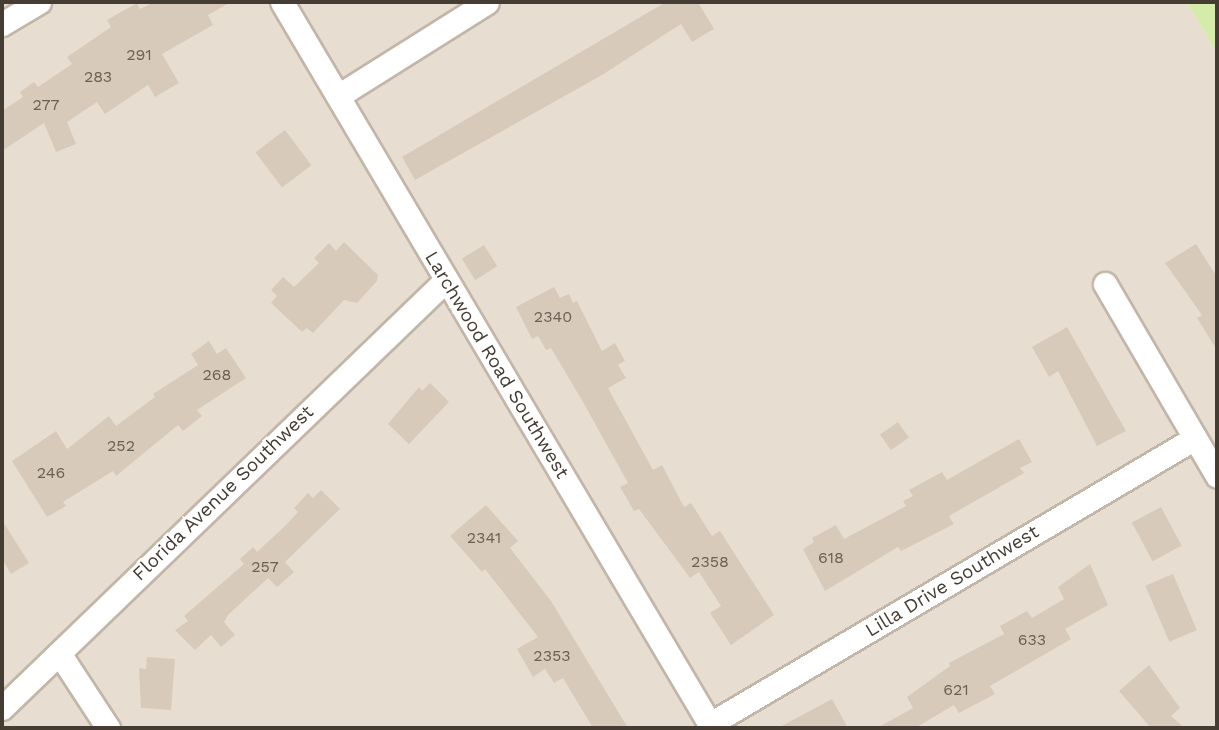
<!DOCTYPE html>
<style>
body{margin:0}
#map{position:relative;width:1219px;height:730px;overflow:hidden;background:#f3ede3;font-family:"Work Sans",sans-serif}
div>[style]{position:absolute}
.residential>*{inset:0;background:#e7ded1}
.green>*{inset:0;background:#d4eba9}
.building>*{inset:0;background:#d8cabb;transform-origin:0 0}
.roads{filter:drop-shadow(2px 0 #c2b6a8) drop-shadow(-2px 0 #c2b6a8) drop-shadow(0 2px #c2b6a8) drop-shadow(0 -2px #c2b6a8)}
.minor>*{height:23px;margin:-11.5px;padding:0 11.5px;transform-origin:11.5px;border-radius:11.5px;background:#fff}
span{translate:-50% -50%;white-space:nowrap;text-align:center;line-height:1.15;-webkit-text-stroke:5px #fff;paint-order:stroke}
.number-label{font-size:16px;color:#6a6055}
.number-label span{-webkit-text-stroke-width:0}
.street-label{font-size:19px;color:#453c33}
.frame{position:absolute;inset:0;border:4px solid #453c33;pointer-events:none}
</style>
<div id="map">
<div class="residential">
<div style="clip-path:polygon(2px 2px,1187px 2px,1217px 53px,1217px 728px,2px 728px)"></div>
</div>
<div class="green">
<div style="clip-path:polygon(1187px 2px,1217px 2px,1217px 53px)"></div>
</div>
<div class="building">
<div style="clip-path:polygon(154px 2px,231px 2px,208px 15px,213px 25px,162px 54px,179px 83px,155px 97px,148px 85px,105px 114px,97px 102px,67px 122px,76px 144px,56px 152px,44px 123px,2px 151px,2px 111px,23px 97px,20px 92px,34px 82px,38px 87px,72px 64px,67px 57px,111px 27px,107px 20px,137px 3px,140px 9px)"></div>
<div style="clip-path:polygon(666px 2px,698px 2px,714px 29px,692px 42px,681px 24px,602px 75px,415px 180px,402px 157px)"></div>
<div style="left:285px;top:130px;width:44px;height:37px;rotate:53deg"></div>
<div style="clip-path:polygon(344px 242px,378px 275px,377px 281px,357px 303px,344px 300px,313px 333px,307px 328px,302px 332px,271px 303px,277px 296px,271px 290px,283px 277px,294px 287px,319px 263px,314px 258px,329px 243px,336px 251px)"></div>
<div style="clip-path:polygon(1196px 244px,1217px 277px,1217px 350px,1197px 318px,1202px 315px,1165px 263px)"></div>
<div style="left:484px;top:245px;width:25px;height:26px;rotate:58deg"></div>
<div style="clip-path:polygon(554px 287px,560px 298px,569px 294px,573px 303px,577px 301px,602px 351px,615px 343px,625px 361px,618px 365px,626px 378px,608px 388px,653px 470px,662px 465px,684px 507px,691px 503px,712px 536px,720px 531px,774px 615px,731px 645px,710px 613px,721px 606px,699px 572px,690px 578px,639px 509px,634px 511px,620px 487px,628px 483px,583px 402px,551px 348px,546px 350px,538px 336px,532px 339px,516px 307px)"></div>
<div style="clip-path:polygon(1067px 327px,1126px 431px,1097px 446px,1058px 371px,1049px 377px,1032px 347px)"></div>
<div style="clip-path:polygon(209px 341px,217px 354px,226px 348px,246px 378px,197px 410px,202px 416px,183px 431px,178px 425px,116px 476px,113px 471px,63px 502px,66px 506px,47px 517px,12px 461px,56px 431px,67px 449px,109px 416px,116px 426px,155px 397px,153px 394px,198px 365px,191px 354px)"></div>
<div style="clip-path:polygon(430px 383px,449px 402px,409px 444px,388px 424px,419px 387px,422px 391px)"></div>
<div style="left:898px;top:422px;width:19px;height:22px;rotate:55deg"></div>
<div style="clip-path:polygon(1019px 439px,1032px 462px,1020px 468px,1024px 473px,949px 516px,954px 524px,901px 551px,898px 547px,825px 591px,803px 549px,814px 542px,812px 538px,836px 525px,844px 539px,906px 506px,903px 501px,913px 496px,909px 490px,942px 472px,947px 480px)"></div>
<div style="clip-path:polygon(321px 490px,340px 509px,285px 562px,294px 572px,277px 587px,268px 578px,228px 615px,224px 622px,235px 635px,221px 647px,211px 635px,195px 650px,175px 630px,188px 621px,184px 616px,244px 564px,240px 559px,253px 547px,257px 552px,286px 525px,298px 512px,294px 508px,308px 493px,313px 498px)"></div>
<div style="clip-path:polygon(486px 505px,518px 541px,510px 548px,551px 601px,628px 728px,593px 728px,563px 678px,554px 683px,545px 669px,533px 677px,517px 649px,538px 637px,485px 569px,482px 572px,450px 536px)"></div>
<div style="left:1161px;top:507px;width:44px;height:33px;rotate:62deg"></div>
<div style="clip-path:polygon(2px 520px,29px 563px,11px 574px,2px 559px)"></div>
<div style="clip-path:polygon(1090px 564px,1108px 605px,1065px 629px,1071px 639px,990px 686px,995px 694px,959px 713px,954px 705px,915px 728px,877px 728px,913px 708px,907px 697px,950px 666px,949px 663px,1004px 634px,1000px 626px,1027px 611px,1032px 618px,1064px 599px,1058px 587px)"></div>
<div style="left:1173px;top:574px;width:61px;height:30px;rotate:67deg"></div>
<div style="clip-path:polygon(147px 657px,175px 659px,171px 710px,141px 708px,139px 668px,146px 669px)"></div>
<div style="clip-path:polygon(1149px 665px,1180px 708px,1171px 716px,1185px 728px,1151px 728px,1119px 691px)"></div>
<div style="clip-path:polygon(832px 699px,848px 728px,778px 728px)"></div>
</div>
<div class="roads">
<div class="minor">
<div style="left:282px;top:2px;width:844px;rotate:59.36deg"></div>
<div style="left:2px;top:24px;width:43px;rotate:-30.7deg"></div>
<div style="left:338px;top:96px;width:176px;rotate:-32.2deg"></div>
<div style="left:1105px;top:284px;width:222px;rotate:59.7deg"></div>
<div style="left:59px;top:653px;width:90px;rotate:56.8deg"></div>
<div style="left:2px;top:708px;width:617px;rotate:-43.95deg"></div>
<div style="left:710px;top:724px;width:563px;rotate:-30.53deg"></div>
</div>
</div>
<div class="number-label">
<span style="left:139px;top:55px">291</span>
<span style="left:98px;top:77px">283</span>
<span style="left:46px;top:105px">277</span>
<span style="left:553px;top:317px">2340</span>
<span style="left:217px;top:375px">268</span>
<span style="left:121px;top:446px">252</span>
<span style="left:51px;top:473px">246</span>
<span style="left:484px;top:538px">2341</span>
<span style="left:831px;top:558px">618</span>
<span style="left:710px;top:562px">2358</span>
<span style="left:265px;top:567px">257</span>
<span style="left:1032px;top:640px">633</span>
<span style="left:552px;top:656px">2353</span>
<span style="left:956px;top:690px">621</span>
</div>
<div class="street-label">
<span style="left:497px;top:365px;rotate:59deg">Larchwood Road Southwest</span>
<span style="left:223px;top:493px;rotate:-44deg">Florida Avenue Southwest</span>
<span style="left:952px;top:581px;rotate:-31deg">Lilla Drive Southwest</span>
</div>
<div class="frame"></div>
</div>
